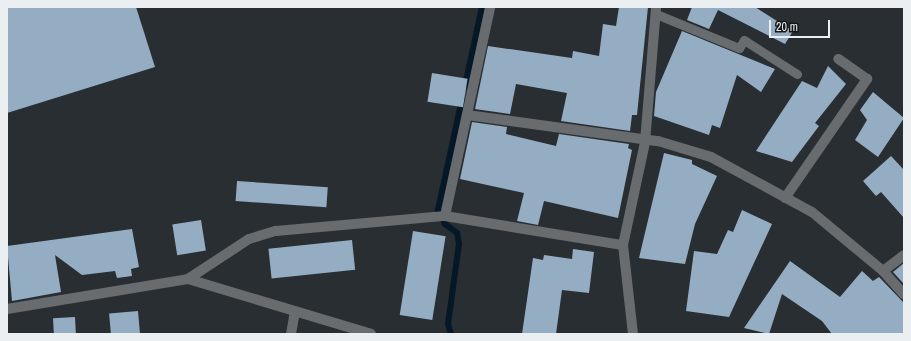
<!DOCTYPE html>
<style>
body{margin:0}
#map{position:relative;width:911px;height:341px;overflow:hidden;background:#292e33;font-family:"Archivo Narrow",sans-serif}
div>[style]{position:absolute}
.stream>*{height:6px;margin:-3px;padding:0 3px;transform-origin:3px;border-radius:3px;background:#041828}
.building>*{inset:0;background:#95adc3;transform-origin:0 0}
.lane>*{height:9px;margin:-4.5px;padding:0 4.5px;transform-origin:4.5px;border-radius:4.5px;background:#696c6f}
.street>*{height:10px;margin:-5px;padding:0 5px;transform-origin:5px;border-radius:5px;background:#696c6f}
span{translate:-50% -50%;white-space:nowrap;text-align:center;line-height:1.15;-webkit-text-stroke:4px #141618;paint-order:stroke}
.frame{position:absolute;inset:0;border:8px solid #ebeff2;pointer-events:none}
.scale{position:absolute;left:769px;top:20px;width:61px;height:18px;box-sizing:border-box;border:2px solid #ebeff2;border-top:0;padding-left:5px;font-size:12px;line-height:14px;white-space:nowrap;color:#ebeff2;-webkit-text-stroke:3px #141618;paint-order:stroke}
</style>
<div id="map">
<div class="stream">
<div style="left:465px;top:86px;width:81px;rotate:-77.9deg"></div>
<div style="left:451px;top:334px;width:10px;rotate:-107deg"></div>
<div style="left:448px;top:324px;width:81px;rotate:-82.2deg"></div>
<div style="left:459px;top:244px;width:11px;rotate:-100deg"></div>
<div style="left:457px;top:233px;width:15px;rotate:-143deg"></div>
<div style="left:445px;top:224px;width:16px;rotate:-117deg"></div>
<div style="left:438px;top:210px;width:114px;rotate:-77.8deg"></div>
</div>
<div class="building">
<div style="clip-path:polygon(7px 7px,136px 7px,155px 67px,7px 113px)"></div>
<div style="clip-path:polygon(619px 7px,648px 7px,637px 115px,632px 115px,630px 131px,561px 121px,567px 93px,516px 84px,510px 114px,475px 109px,488px 46px,572px 58px,573px 51px,599px 56px,603px 24px,616px 26px)"></div>
<div style="clip-path:polygon(692px 7px,755px 7px,793px 31px,785px 44px,718px 10px,709px 29px,687px 20px)"></div>
<div style="clip-path:polygon(682px 31px,775px 69px,761px 92px,737px 75px,720px 128px,712px 125px,709px 135px,654px 116px,656px 92px)"></div>
<div style="clip-path:polygon(828px 66px,846px 84px,815px 123px,819px 126px,792px 162px,756px 151px,802px 81px,817px 88px)"></div>
<div style="left:432px;top:73px;width:36px;height:29px;rotate:9deg"></div>
<div style="clip-path:polygon(873px 92px,904px 118px,878px 157px,855px 140px,867px 120px,860px 110px)"></div>
<div style="clip-path:polygon(472px 122px,507px 127px,506px 134px,556px 146px,559px 134px,629px 144px,628px 148px,632px 150px,618px 218px,544px 201px,538px 225px,517px 221px,524px 193px,460px 179px)"></div>
<div style="clip-path:polygon(664px 153px,692px 160px,692px 164px,717px 176px,695px 224px,685px 264px,639px 258px)"></div>
<div style="clip-path:polygon(891px 156px,904px 170px,904px 218px,881px 192px,876px 196px,863px 181px)"></div>
<div style="left:237px;top:181px;width:91px;height:20px;rotate:4deg"></div>
<div style="clip-path:polygon(742px 210px,772px 224px,729px 317px,686px 311px,694px 251px,717px 254px,728px 230px,733px 232px)"></div>
<div style="left:201px;top:220px;width:31px;height:29px;rotate:81deg"></div>
<div style="clip-path:polygon(132px 229px,139px 267px,131px 269px,132px 276px,117px 278px,115px 271px,82px 275px,55px 255px,61px 292px,12px 301px,7px 246px)"></div>
<div style="left:413px;top:231px;width:33px;height:85px;rotate:9deg"></div>
<div style="left:352px;top:240px;width:30px;height:84px;rotate:84deg"></div>
<div style="clip-path:polygon(573px 249px,594px 252px,589px 293px,562px 290px,556px 334px,522px 334px,533px 258px,543px 260px,544px 255px,572px 259px)"></div>
<div style="clip-path:polygon(790px 261px,840px 297px,862px 271px,873px 281px,879px 277px,904px 303px,904px 334px,832px 334px,822px 321px,782px 294px,769px 334px,744px 328px)"></div>
<div style="clip-path:polygon(904px 263px,904px 282px,903px 283px,893px 272px)"></div>
<div style="left:138px;top:311px;width:23px;height:29px;rotate:85deg"></div>
<div style="left:75px;top:317px;width:17px;height:22px;rotate:87deg"></div>
</div>
<div class="lane">
<div style="left:656px;top:14px;width:90px;rotate:22.3deg"></div>
<div style="left:739px;top:48px;width:9px;rotate:-58deg"></div>
<div style="left:744px;top:40px;width:63px;rotate:32.7deg"></div>
</div>
<div class="street">
<div style="left:467px;top:115px;width:193px;rotate:7.8deg"></div>
<div style="left:658px;top:141px;width:55px;rotate:16.8deg"></div>
<div style="left:711px;top:157px;width:115px;rotate:28.6deg"></div>
<div style="left:812px;top:212px;width:92px;rotate:39.7deg"></div>
<div style="left:883px;top:271px;width:31px;rotate:48deg"></div>
<div style="left:785px;top:198px;width:145px;rotate:-55.4deg"></div>
<div style="left:867px;top:79px;width:35px;rotate:-145deg"></div>
<div style="left:445px;top:216px;width:214px;rotate:-77.8deg"></div>
<div style="left:883px;top:271px;width:26px;rotate:-37deg"></div>
<div style="left:188px;top:279px;width:73px;rotate:-33.3deg"></div>
<div style="left:249px;top:239px;width:28px;rotate:-17deg"></div>
<div style="left:276px;top:231px;width:170px;rotate:-5.1deg"></div>
<div style="left:445px;top:216px;width:180px;rotate:9.3deg"></div>
<div style="left:7px;top:309px;width:183px;rotate:-9.4deg"></div>
<div style="left:188px;top:279px;width:191px;rotate:16.7deg"></div>
<div style="left:291px;top:334px;width:23px;rotate:-80deg"></div>
<div style="left:633px;top:334px;width:90px;rotate:-96.4deg"></div>
<div style="left:623px;top:245px;width:105px;rotate:-77.9deg"></div>
<div style="left:645px;top:142px;width:135px;rotate:-85.3deg"></div>
</div>
<div class="frame"></div>
<div class="scale">20 m</div>
</div>
